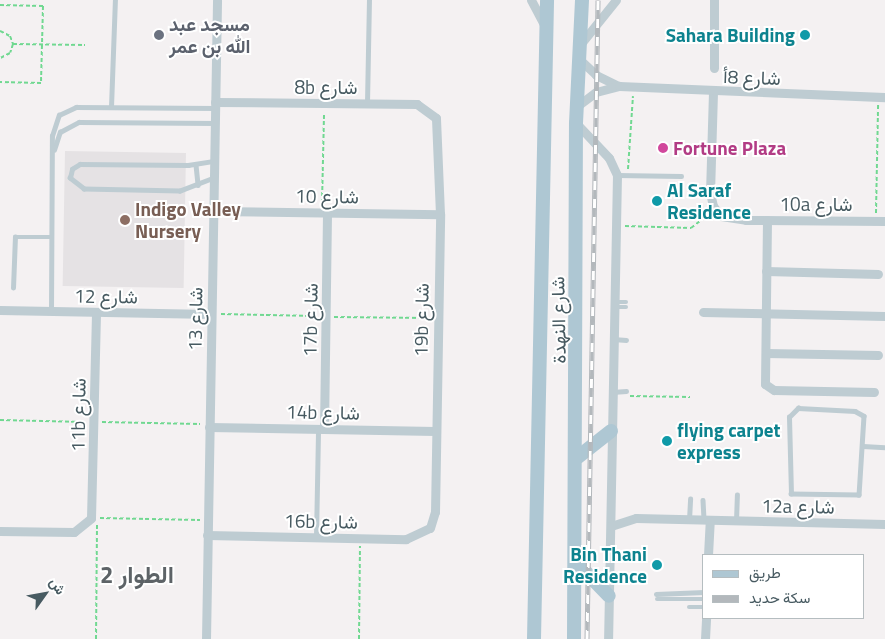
<!DOCTYPE html>
<meta charset="utf-8">
<style>
body{margin:0}
#map{position:relative;width:885px;height:639px;overflow:hidden;background:#f4f1f2;font-family:"Titillium Web",Vazirmatn,sans-serif}
div>[style]{position:absolute}
.education>*{inset:0;background:#e5e2e4;transform-origin:0 0}
.path>*{height:2px;margin-top:-1px;transform-origin:0;background:repeating-linear-gradient(90deg,#70d891 0 4px,transparent 0 6.5px)}
.service>*{height:4.5px;margin:-2.25px;padding:0 2.25px;transform-origin:2.25px;border-radius:2.25px;background:#beccd2}
.minor>*{height:9px;margin:-4.5px;padding:0 4.5px;transform-origin:4.5px;border-radius:4.5px;background:#beccd2}
.primary>*{height:14px;margin:-7px;padding:0 7px;transform-origin:7px;border-radius:7px;background:#aec7d3}
.rail>*{height:5px;margin-top:-2.5px;transform-origin:0;background:repeating-linear-gradient(90deg,#fff 0 9px,#b3b8bc 0 18px);box-sizing:border-box;border-block:1px solid #b3b8bc}
.dots>*{width:14px;height:14px;translate:-50% -50%;box-sizing:border-box;border:2px solid #fff;border-radius:50%}
span{translate:-50% -50%;white-space:nowrap;text-align:center;line-height:1.15;-webkit-text-stroke:4px #fff;paint-order:stroke}
.worship-label{font-size:19px;color:#5b616d;font-weight:700}
.left{translate:0 -50%;text-align:left}
.culture-label{font-size:19px;color:#0d838f;font-weight:700}
.right{translate:-100% -50%;text-align:right}
.street-label{font-size:19px;color:#475a61}
.hotel-label{font-size:19px;color:#b23c85;font-weight:700}
.education-label{font-size:19px;color:#785e54;font-weight:700}
.district-label{font-size:24px;color:#5d6367;font-weight:700}
.legend{position:absolute;left:702px;top:554px;width:162px;height:65px;box-sizing:border-box;background:#fff;border:1px solid #b5bdc0;margin:0;padding:6px 9px;list-style:none;font-size:15px;color:#475a61}
.legend li{display:flex;align-items:center;gap:10px;height:25px}
.legend b{width:25px;border:1px solid #b5bdc0}
.north{position:absolute;left:20px;top:569px;width:50px;height:50px;-webkit-text-stroke:4px #fff;paint-order:stroke;rotate:58deg;font-size:14px;font-weight:700;line-height:20px;text-align:center;color:#475a61}
.north::after{content:'';display:block;margin:auto;width:18px;height:22px;background:#475a61;clip-path:polygon(50% 0,100% 100%,50% 72%,0 100%)}
</style>
<div id="map">
<div class="education">
<div style="left:65px;top:151px;width:121px;height:135px;rotate:1deg"></div>
</div>
<div class="path">
<div style="left:0;top:5px;width:43px;rotate:1.3deg"></div>
<div style="left:43px;top:6px;width:77px;rotate:91.5deg"></div>
<div style="left:41px;top:83px;width:41px;rotate:-178.6deg"></div>
<div style="left:0;top:31px;width:11px;rotate:27deg"></div>
<div style="left:10px;top:36px;width:9px;rotate:69deg"></div>
<div style="left:13px;top:44px;width:9px;rotate:108deg"></div>
<div style="left:10px;top:53px;width:11px;rotate:153deg"></div>
<div style="left:13px;top:44px;width:72px;rotate:0.8deg"></div>
<div style="left:722px;top:71px;width:15px;rotate:42deg"></div>
<div style="left:628px;top:169px;width:73px;rotate:-86.1deg"></div>
<div style="left:322px;top:203px;width:90px;rotate:-88.7deg"></div>
<div style="left:876px;top:213px;width:108px;rotate:-88.9deg"></div>
<div style="left:625px;top:226px;width:66px;rotate:1.7deg"></div>
<div style="left:691px;top:228px;width:23px;rotate:-38deg"></div>
<div style="left:221px;top:314px;width:96px;rotate:1.2deg"></div>
<div style="left:334px;top:317px;width:95px;rotate:0.6deg"></div>
<div style="left:630px;top:396px;width:60px;rotate:1deg"></div>
<div style="left:0;top:420px;width:85px;rotate:1.3deg"></div>
<div style="left:102px;top:422px;width:98px;rotate:1.2deg"></div>
<div style="left:100px;top:518px;width:100px;rotate:1.1deg"></div>
<div style="left:96px;top:639px;width:115px;rotate:-89.5deg"></div>
<div style="left:359px;top:639px;width:93px;rotate:-89.4deg"></div>
</div>
<div class="service">
<div style="left:367px;top:103px;width:103px;rotate:-88.9deg"></div>
<div style="left:111px;top:107px;width:107px;rotate:-87.9deg"></div>
<div style="left:54px;top:150px;width:19px;rotate:-72deg"></div>
<div style="left:60px;top:132px;width:21px;rotate:-28deg"></div>
<div style="left:79px;top:122px;width:136px;rotate:0.4deg"></div>
<div style="left:196px;top:165px;width:20px;rotate:84deg"></div>
<div style="left:617px;top:175px;width:64px;rotate:0.9deg"></div>
<div style="left:214px;top:178px;width:36px;rotate:159deg"></div>
<div style="left:180px;top:191px;width:96px;rotate:-178.8deg"></div>
<div style="left:84px;top:189px;width:18px;rotate:-142deg"></div>
<div style="left:70px;top:178px;width:9px;rotate:-77deg"></div>
<div style="left:72px;top:169px;width:9px;rotate:-32deg"></div>
<div style="left:80px;top:164px;width:108px;rotate:0.5deg"></div>
<div style="left:188px;top:165px;width:26px;rotate:-9deg"></div>
<div style="left:13px;top:288px;width:51px;rotate:-87.8deg"></div>
<div style="left:15px;top:237px;width:37px"></div>
<div style="left:614px;top:302px;width:12px"></div>
<div style="left:614px;top:307px;width:12px"></div>
<div style="left:51px;top:311px;width:175px;rotate:-89.7deg"></div>
<div style="left:52px;top:136px;width:22px;rotate:-72deg"></div>
<div style="left:59px;top:115px;width:19px;rotate:-25deg"></div>
<div style="left:76px;top:107px;width:139px;rotate:0.4deg"></div>
<div style="left:613px;top:339px;width:13px;rotate:4deg"></div>
<div style="left:612px;top:392px;width:14px;rotate:-4deg"></div>
<div style="left:798px;top:408px;width:57px;rotate:3deg"></div>
<div style="left:855px;top:411px;width:10px;rotate:29deg"></div>
<div style="left:864px;top:416px;width:79px;rotate:93.6deg"></div>
<div style="left:859px;top:495px;width:68px;rotate:-179.2deg"></div>
<div style="left:791px;top:494px;width:77px;rotate:-91.5deg"></div>
<div style="left:789px;top:417px;width:13px;rotate:-45deg"></div>
<div style="left:863px;top:446px;width:22px;rotate:3deg"></div>
<div style="left:703px;top:500px;width:19px;rotate:87deg"></div>
<div style="left:689px;top:520px;width:21px;rotate:-87deg"></div>
<div style="left:736px;top:521px;width:26px;rotate:-88deg"></div>
<div style="left:316px;top:537px;width:108px;rotate:-88.9deg"></div>
<div style="left:656px;top:594px;width:48px;rotate:-2.4deg"></div>
<div style="left:657px;top:599px;width:47px"></div>
<div style="left:689px;top:607px;width:15px"></div>
</div>
<div class="minor">
<div style="left:531px;top:0;width:27px;rotate:62deg"></div>
<div style="left:579px;top:46px;width:59px;rotate:-51.2deg"></div>
<div style="left:578px;top:58px;width:25px;rotate:43deg"></div>
<div style="left:596px;top:75px;width:25px;rotate:26deg"></div>
<div style="left:714px;top:68px;width:68px;rotate:-90deg"></div>
<div style="left:713px;top:92px;width:100px;rotate:91.7deg"></div>
<div style="left:710px;top:192px;width:14px;rotate:78deg"></div>
<div style="left:713px;top:206px;width:13px;rotate:51deg"></div>
<div style="left:721px;top:216px;width:25px;rotate:9deg"></div>
<div style="left:746px;top:220px;width:139px;rotate:0.4deg"></div>
<div style="left:576px;top:107px;width:25px;rotate:-37deg"></div>
<div style="left:596px;top:92px;width:24px;rotate:-15deg"></div>
<div style="left:619px;top:86px;width:266px;rotate:2.4deg"></div>
<div style="left:576px;top:123px;width:48px;rotate:46.7deg"></div>
<div style="left:609px;top:158px;width:19px;rotate:65deg"></div>
<div style="left:617px;top:175px;width:464px;rotate:91.1deg"></div>
<div style="left:213px;top:211px;width:227px;rotate:0.8deg"></div>
<div style="left:767px;top:220px;width:164px;rotate:90.7deg"></div>
<div style="left:765px;top:384px;width:11px;rotate:34deg"></div>
<div style="left:774px;top:390px;width:100px;rotate:1.1deg"></div>
<div style="left:766px;top:271px;width:112px;rotate:1.5deg"></div>
<div style="left:0;top:310px;width:211px;rotate:1.1deg"></div>
<div style="left:703px;top:312px;width:182px;rotate:1.3deg"></div>
<div style="left:766px;top:353px;width:112px;rotate:1deg"></div>
<div style="left:209px;top:427px;width:226px;rotate:1deg"></div>
<div style="left:324px;top:429px;width:216px;rotate:-89.2deg"></div>
<div style="left:611px;top:526px;width:26px;rotate:-18deg"></div>
<div style="left:636px;top:518px;width:249px;rotate:1.4deg"></div>
<div style="left:0;top:531px;width:74px;rotate:0.8deg"></div>
<div style="left:74px;top:532px;width:22px;rotate:-39deg"></div>
<div style="left:91px;top:518px;width:206px;rotate:-88.6deg"></div>
<div style="left:207px;top:535px;width:199px;rotate:1.2deg"></div>
<div style="left:406px;top:539px;width:26px;rotate:-25deg"></div>
<div style="left:430px;top:528px;width:17px;rotate:-73deg"></div>
<div style="left:435px;top:512px;width:298px;rotate:-89deg"></div>
<div style="left:440px;top:214px;width:96px;rotate:-92.4deg"></div>
<div style="left:436px;top:118px;width:24px;rotate:-144deg"></div>
<div style="left:417px;top:104px;width:202px;rotate:-179.4deg"></div>
<div style="left:708px;top:555px;width:34px;rotate:-87deg"></div>
<div style="left:206px;top:639px;width:639px;rotate:-89.01deg"></div>
<div style="left:705px;top:639px;width:21px;rotate:-87deg"></div>
</div>
<div class="primary">
<div style="left:578px;top:457px;width:42px;rotate:-38.2deg"></div>
<div style="left:576px;top:562px;width:47px;rotate:45.9deg"></div>
<div style="left:534px;top:639px;width:639px;rotate:-88.83deg"></div>
<div style="left:574px;top:639px;width:516px;rotate:-89.78deg"></div>
<div style="left:576px;top:123px;width:123px;rotate:-87.2deg"></div>
</div>
<div class="rail">
<div style="left:587px;top:639px;width:639px;rotate:-89.01deg"></div>
</div>
<div class="dots">
<div style="left:159px;top:35px;background:#6b7280"></div>
<div style="left:805px;top:35px;background:#0f9aa8"></div>
<div style="left:663px;top:148px;background:#d1479c"></div>
<div style="left:657px;top:201px;background:#0f9aa8"></div>
<div style="left:125px;top:220px;background:#8d6e63"></div>
<div style="left:667px;top:441px;background:#0f9aa8"></div>
<div style="left:657px;top:565px;background:#0f9aa8"></div>
</div>
<div class="worship-label">
<span class="left" style="left:169px;top:35px">مسجد عبد<br>الله بن عمر</span>
</div>
<div class="culture-label">
<span class="right" style="left:795px;top:35px">Sahara Building</span>
<span class="left" style="left:667px;top:201px">Al Saraf<br>Residence</span>
<span class="left" style="left:677px;top:441px">flying carpet<br>express</span>
<span class="right" style="left:647px;top:565px">Bin Thani<br>Residence</span>
</div>
<div class="street-label">
<span style="left:752px;top:77px;rotate:2deg">شارع 8أ</span>
<span style="left:326px;top:87px">8b شارع</span>
<span style="left:327px;top:196px;rotate:1deg">شارع 10</span>
<span style="left:816px;top:204px">10a شارع</span>
<span style="left:106px;top:296px;rotate:1deg">شارع 12</span>
<span style="left:195px;top:319px;rotate:-89deg">شارع 13</span>
<span style="left:310px;top:320px;rotate:-89deg">17b شارع</span>
<span style="left:421px;top:320px;rotate:-89deg">19b شارع</span>
<span style="left:558px;top:320px;rotate:-91deg">شارع النهدة</span>
<span style="left:323px;top:412px;rotate:1deg">14b شارع</span>
<span style="left:78px;top:415px;rotate:-89deg">11b شارع</span>
<span style="left:798px;top:506px;rotate:1deg">12a شارع</span>
<span style="left:321px;top:521px;rotate:1deg">16b شارع</span>
</div>
<div class="hotel-label">
<span class="left" style="left:673px;top:148px">Fortune Plaza</span>
</div>
<div class="education-label">
<span class="left" style="left:135px;top:220px">Indigo Valley<br>Nursery</span>
</div>
<div class="district-label">
<span style="left:137px;top:575px">الطوار 2</span>
</div>
<ul class="legend">
<li><b style="height:6px;background:#aec7d3"></b>طريق</li>
<li><b style="height:6px;background:#b3b8bc"></b>سكة حديد</li>
</ul>
<div class="north">ش</div>
</div>
